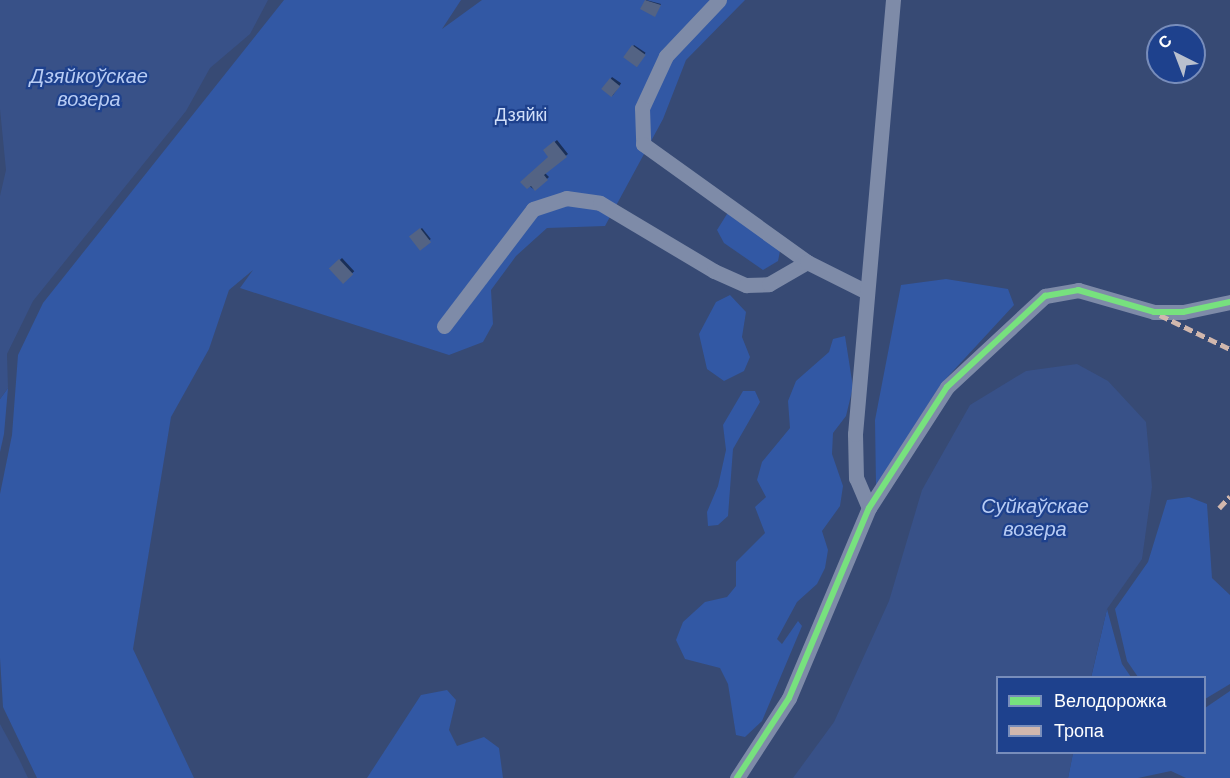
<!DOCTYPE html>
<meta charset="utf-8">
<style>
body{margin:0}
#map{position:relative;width:1230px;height:778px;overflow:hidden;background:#374a74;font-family:Helvetica,sans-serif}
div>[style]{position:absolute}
.green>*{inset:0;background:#3258a4}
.water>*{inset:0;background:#385188}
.shadow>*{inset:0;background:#0007;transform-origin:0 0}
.building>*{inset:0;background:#536384;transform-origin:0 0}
.minor>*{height:15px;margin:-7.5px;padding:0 7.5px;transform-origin:7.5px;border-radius:7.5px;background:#7e8ba8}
.quiet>*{height:4.5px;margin-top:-2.25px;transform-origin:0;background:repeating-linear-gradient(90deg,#d1b7ad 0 9px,transparent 0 13.5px)}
.cycleway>*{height:6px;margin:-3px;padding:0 3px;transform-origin:3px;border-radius:3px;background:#77e17e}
span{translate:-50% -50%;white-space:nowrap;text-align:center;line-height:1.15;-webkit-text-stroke:4.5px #1e418d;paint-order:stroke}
.park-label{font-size:18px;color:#d1dff9}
.water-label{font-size:20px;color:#b8ccf4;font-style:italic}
.legend{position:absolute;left:996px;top:676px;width:210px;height:78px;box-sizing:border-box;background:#1e418d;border:2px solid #788dbb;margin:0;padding:8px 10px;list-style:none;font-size:18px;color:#fff}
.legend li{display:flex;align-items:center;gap:12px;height:30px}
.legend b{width:30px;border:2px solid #788dbb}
.north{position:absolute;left:1146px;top:24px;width:60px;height:60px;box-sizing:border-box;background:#1e418d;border:2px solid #788dbb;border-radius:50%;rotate:318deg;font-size:16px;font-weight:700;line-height:24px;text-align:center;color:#fff}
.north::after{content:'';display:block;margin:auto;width:21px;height:27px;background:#b9c0ce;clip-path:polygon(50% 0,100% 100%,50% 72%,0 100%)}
</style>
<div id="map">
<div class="green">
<div style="clip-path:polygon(284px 0,461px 0,442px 29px,482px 0,745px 0,686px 60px,663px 119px,605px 226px,547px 228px,516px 256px,491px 290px,493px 324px,483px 342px,449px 355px,240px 288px,253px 270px,229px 290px,209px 349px,171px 417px,133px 649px,194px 778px,37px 778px,3px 707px,0 658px,0 494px,12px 435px,18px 355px,43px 303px)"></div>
<div style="clip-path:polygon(736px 212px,780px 251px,778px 261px,763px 270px,724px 243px,717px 230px,727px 214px)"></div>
<div style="clip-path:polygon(946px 279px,1008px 289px,1014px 305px,941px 384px,876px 486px,875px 420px,901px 285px)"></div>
<div style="clip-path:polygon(730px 295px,746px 312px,742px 337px,750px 357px,744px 371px,724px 381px,707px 369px,699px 334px,716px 302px)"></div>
<div style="clip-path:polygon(845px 336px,853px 387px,846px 416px,833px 433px,832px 454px,843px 486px,840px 506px,822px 531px,828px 550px,825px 568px,817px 584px,797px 602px,777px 639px,782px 644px,798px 621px,802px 626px,762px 721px,745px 737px,736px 735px,728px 684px,720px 668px,685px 659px,676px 640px,683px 622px,705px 602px,727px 597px,736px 586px,736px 562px,765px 533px,755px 507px,766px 497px,757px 480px,762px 462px,790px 428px,788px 401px,796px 381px,829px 352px,833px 339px)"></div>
<div style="clip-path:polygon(8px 388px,4px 434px,0 452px,0 399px)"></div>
<div style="clip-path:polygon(743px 391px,755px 391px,760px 402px,733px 449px,728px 516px,718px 525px,708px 526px,707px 512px,718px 486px,726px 450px,723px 425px)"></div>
<div style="clip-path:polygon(1189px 497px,1207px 504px,1212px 578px,1230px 595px,1230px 684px,1205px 699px,1204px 678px,1138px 677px,1127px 661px,1115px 609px,1148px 562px,1167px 500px)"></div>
<div style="clip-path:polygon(1107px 609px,1122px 664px,1131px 677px,1091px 678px)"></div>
<div style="clip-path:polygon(447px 690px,456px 700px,449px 730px,457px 746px,484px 737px,499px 748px,503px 778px,367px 778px,421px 695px)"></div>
<div style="clip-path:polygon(1230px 691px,1230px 778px,1186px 778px,1171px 771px,1138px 778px,1068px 778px,1073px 753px,1204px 752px,1205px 708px)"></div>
</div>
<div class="water">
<div style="clip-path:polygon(0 0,268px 0,250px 34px,210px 68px,186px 111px,33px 301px,7px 354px,8px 388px,0 399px,0 196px,6px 170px,0 109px)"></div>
<div style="clip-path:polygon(1077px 364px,1108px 381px,1146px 422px,1152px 487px,1142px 559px,1107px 609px,1091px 677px,998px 678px,998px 752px,1073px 753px,1068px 778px,793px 778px,834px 722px,889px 601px,922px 490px,970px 405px,1026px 371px)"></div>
<div style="clip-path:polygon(0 724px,19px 759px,28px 778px,0 778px)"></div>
</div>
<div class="shadow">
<div style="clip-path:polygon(646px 0,661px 4px,656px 13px,642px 8px)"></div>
<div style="left:634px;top:45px;width:14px;height:15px;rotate:34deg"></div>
<div style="left:612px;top:77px;width:11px;height:15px;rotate:34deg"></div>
<div style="clip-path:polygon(557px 140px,568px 154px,545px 173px,549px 177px,535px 190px,522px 181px,550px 157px,545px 150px)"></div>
<div style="left:422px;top:228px;width:14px;height:14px;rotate:51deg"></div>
<div style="left:342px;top:258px;width:18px;height:16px;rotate:47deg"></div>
</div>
<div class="building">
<div style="clip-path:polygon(645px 0,661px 5px,655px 17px,640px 9px)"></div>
<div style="left:632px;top:45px;width:17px;height:15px;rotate:36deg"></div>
<div style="left:610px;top:78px;width:13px;height:14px;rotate:39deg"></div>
<div style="clip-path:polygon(554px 141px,567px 157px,544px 175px,548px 180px,535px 191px,531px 186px,527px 189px,520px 182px,548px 157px,543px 150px)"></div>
<div style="left:420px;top:228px;width:18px;height:14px;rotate:52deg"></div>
<div style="left:339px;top:259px;width:21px;height:14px;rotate:47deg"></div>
</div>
<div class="minor">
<div style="left:719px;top:0;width:77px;rotate:133.4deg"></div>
<div style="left:666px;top:56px;width:57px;rotate:114.8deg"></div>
<div style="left:642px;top:108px;width:36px;rotate:88deg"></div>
<div style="left:643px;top:144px;width:202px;rotate:35.7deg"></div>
<div style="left:444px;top:326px;width:147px;rotate:-52.7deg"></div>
<div style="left:533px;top:209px;width:35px;rotate:-18deg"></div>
<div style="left:566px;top:198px;width:34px;rotate:8deg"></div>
<div style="left:600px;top:203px;width:133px;rotate:30.8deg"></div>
<div style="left:714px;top:271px;width:35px;rotate:24deg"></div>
<div style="left:746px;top:285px;width:23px;rotate:-2deg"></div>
<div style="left:769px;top:284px;width:44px;rotate:-30.1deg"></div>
<div style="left:807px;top:262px;width:67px;rotate:26.6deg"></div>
<div style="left:869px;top:508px;width:33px;rotate:-113deg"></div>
<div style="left:856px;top:478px;width:44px;rotate:-91.3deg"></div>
<div style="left:855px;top:434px;width:436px;rotate:-85deg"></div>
<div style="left:737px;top:778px;width:95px;rotate:-57deg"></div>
<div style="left:789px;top:698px;width:206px;rotate:-67.2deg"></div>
<div style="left:869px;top:508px;width:144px;rotate:-57.2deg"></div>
<div style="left:947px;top:387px;width:134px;rotate:-42.9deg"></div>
<div style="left:1045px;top:296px;width:34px;rotate:-10deg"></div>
<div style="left:1078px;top:290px;width:79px;rotate:16.1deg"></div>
<div style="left:1154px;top:312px;width:29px"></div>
<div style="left:1183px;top:312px;width:48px;rotate:-12deg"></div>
</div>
<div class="quiet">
<div style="left:1160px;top:315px;width:78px;rotate:25.9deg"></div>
<div style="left:1219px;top:508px;width:16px;rotate:-47deg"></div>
</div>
<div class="cycleway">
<div style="left:737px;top:778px;width:95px;rotate:-57deg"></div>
<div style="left:789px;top:698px;width:206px;rotate:-67.2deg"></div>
<div style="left:869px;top:508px;width:144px;rotate:-57.2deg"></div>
<div style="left:947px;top:387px;width:134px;rotate:-42.9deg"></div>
<div style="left:1045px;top:296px;width:34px;rotate:-10deg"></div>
<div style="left:1078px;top:290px;width:79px;rotate:16.1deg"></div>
<div style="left:1154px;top:312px;width:29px"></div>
<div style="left:1183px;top:312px;width:48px;rotate:-12deg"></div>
</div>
<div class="park-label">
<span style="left:521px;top:115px">Дзяйкі</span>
</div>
<div class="water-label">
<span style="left:89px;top:88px">Дзяйкоўскае<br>возера</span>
<span style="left:1035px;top:518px">Суйкаўскае<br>возера</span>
</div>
<ul class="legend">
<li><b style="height:8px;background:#77e17e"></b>Велодорожка</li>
<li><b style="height:8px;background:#d1b7ad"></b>Тропа</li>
</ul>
<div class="north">С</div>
</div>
